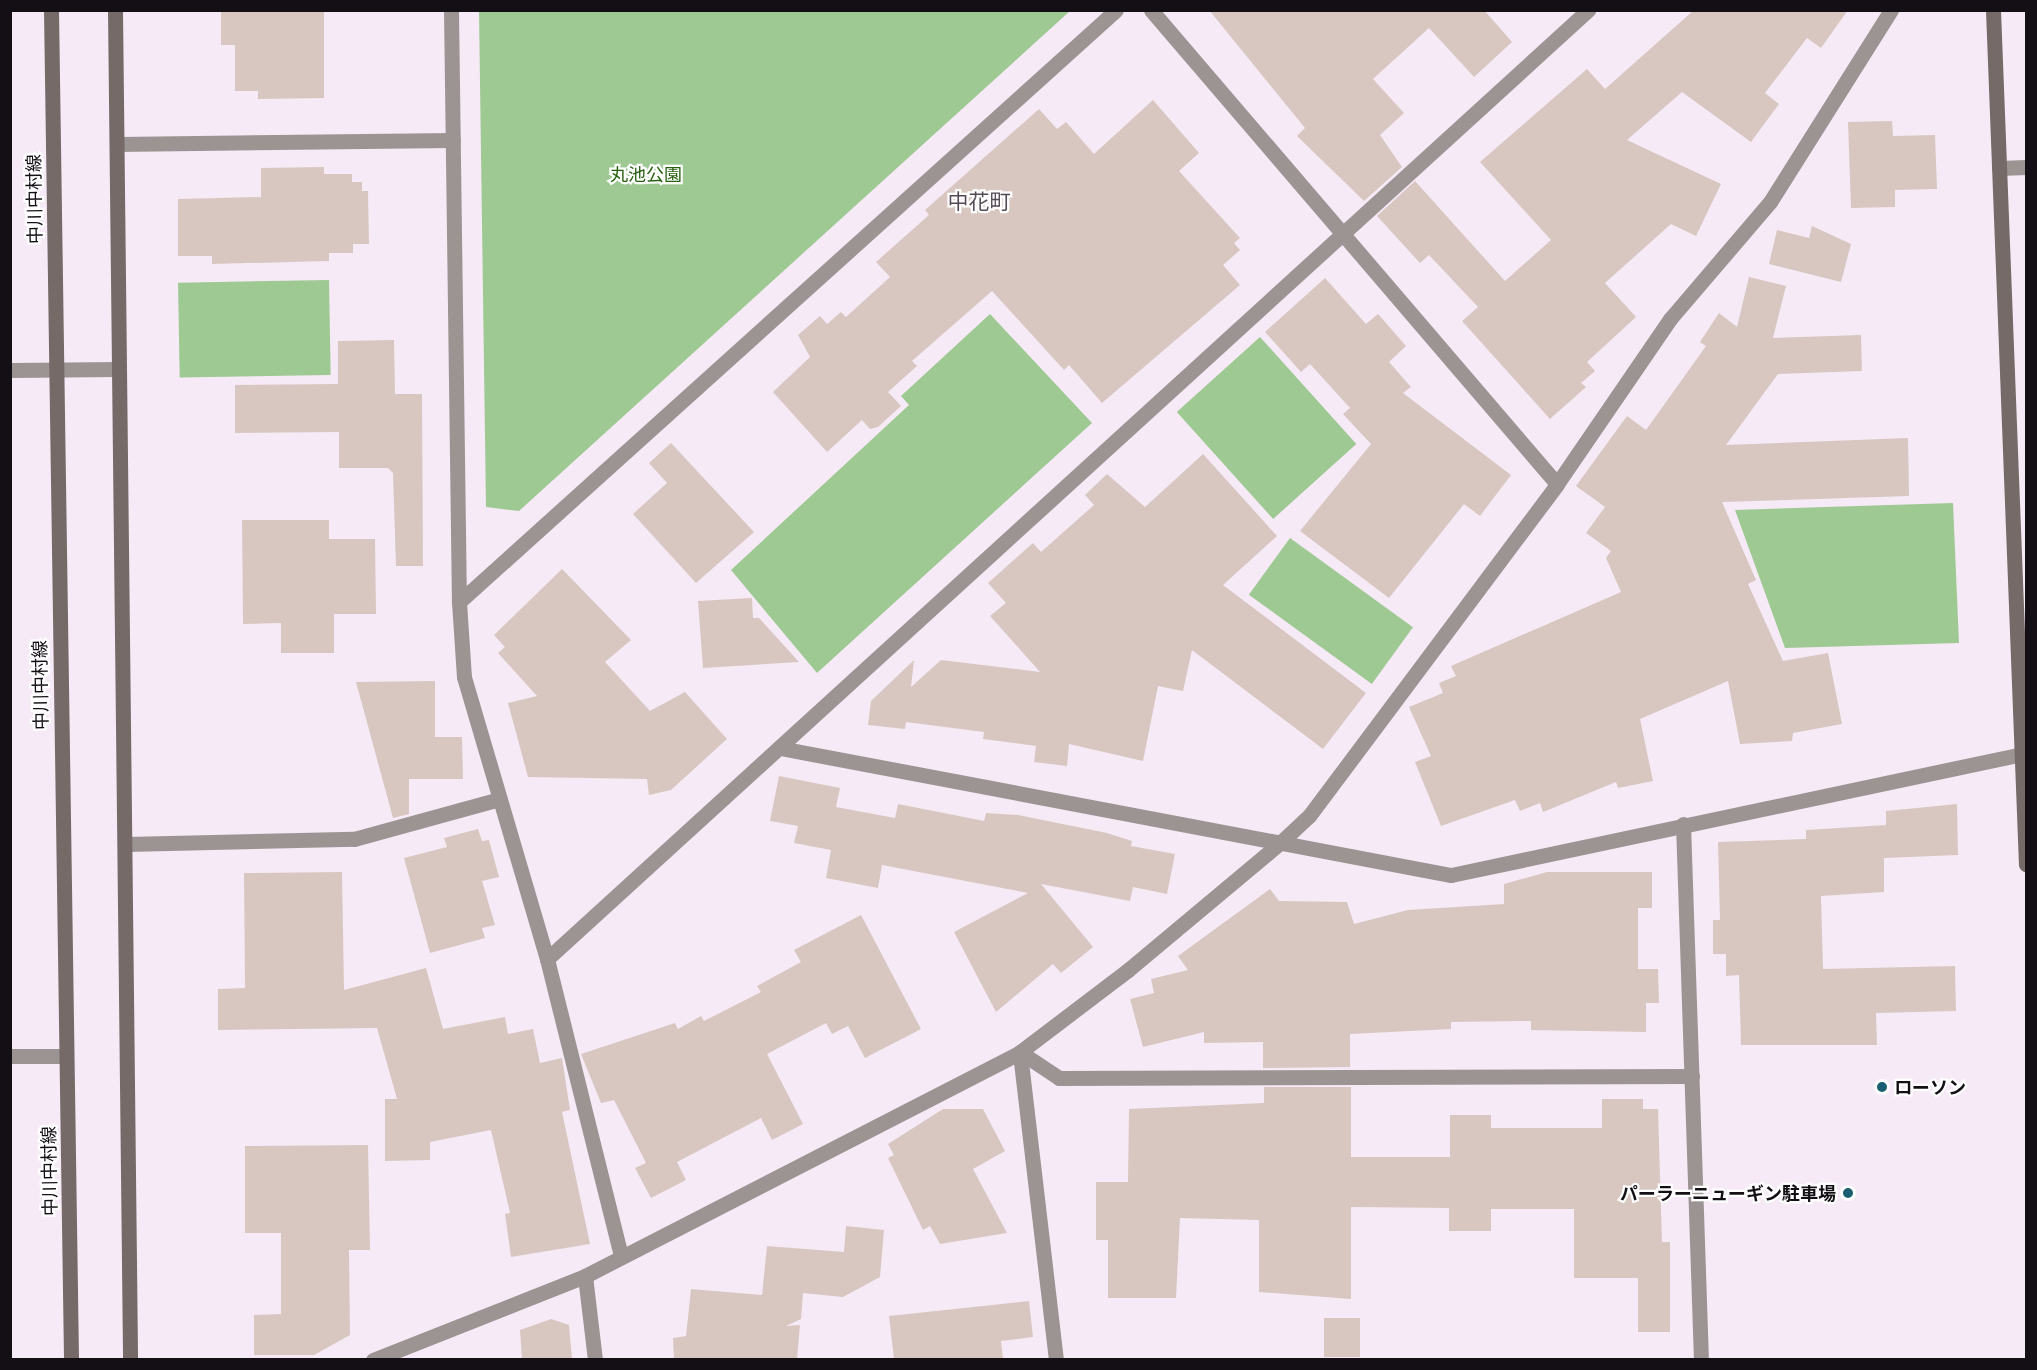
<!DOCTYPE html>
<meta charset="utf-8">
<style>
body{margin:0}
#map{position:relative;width:2037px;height:1370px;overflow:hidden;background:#f6eaf7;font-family:Commissioner,"Noto Sans JP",sans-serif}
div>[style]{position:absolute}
.green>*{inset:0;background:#9fc993;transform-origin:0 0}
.building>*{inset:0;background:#d8c7c0;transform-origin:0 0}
.street>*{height:15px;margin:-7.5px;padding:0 7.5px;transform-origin:7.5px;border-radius:7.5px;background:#9c9493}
.secondary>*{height:15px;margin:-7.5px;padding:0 7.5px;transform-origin:7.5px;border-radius:7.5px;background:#756a68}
.dots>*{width:16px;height:16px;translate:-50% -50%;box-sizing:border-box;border:3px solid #fff;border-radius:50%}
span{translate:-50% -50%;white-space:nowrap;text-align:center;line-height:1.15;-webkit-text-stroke:4.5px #fff;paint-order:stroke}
.park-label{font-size:18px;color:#28610e}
.street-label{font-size:18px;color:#130f14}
.poi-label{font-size:18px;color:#130f14;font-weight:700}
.left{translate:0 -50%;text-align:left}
.right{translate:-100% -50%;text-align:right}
.quarter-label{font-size:21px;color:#534a55}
.frame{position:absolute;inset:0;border:12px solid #130f14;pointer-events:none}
</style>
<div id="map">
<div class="green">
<div style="clip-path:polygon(479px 11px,479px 10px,1070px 11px,519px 511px,486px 507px)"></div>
<div style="left:329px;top:280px;width:95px;height:151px;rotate:89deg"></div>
<div style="clip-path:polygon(990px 314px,1092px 423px,817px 673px,731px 570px,909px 405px,901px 396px)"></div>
<div style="left:1260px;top:337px;width:144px;height:112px;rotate:48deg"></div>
<div style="clip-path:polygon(1953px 503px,1959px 643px,1785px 648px,1735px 510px)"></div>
<div style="left:1290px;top:538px;width:152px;height:70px;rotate:36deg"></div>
</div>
<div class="building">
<div style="clip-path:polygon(221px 10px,324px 10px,324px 98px,258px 99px,258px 91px,235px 91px,235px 45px,221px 45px)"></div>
<div style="clip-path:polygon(1209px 10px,1484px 10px,1512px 42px,1474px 77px,1429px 28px,1373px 79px,1404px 113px,1380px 135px,1402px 167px,1364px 201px,1297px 136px,1305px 128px)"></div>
<div style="clip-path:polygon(1694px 10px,1848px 10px,1821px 48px,1807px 38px,1765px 93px,1779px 104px,1751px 142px,1682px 92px,1627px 140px,1721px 184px,1696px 236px,1671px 224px,1605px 283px,1636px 317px,1587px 362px,1595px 371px,1581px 383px,1586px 387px,1550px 419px,1462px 321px,1478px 307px,1429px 255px,1420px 263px,1377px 216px,1415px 181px,1505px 281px,1551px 240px,1480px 162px,1587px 69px,1605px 89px)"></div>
<div style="clip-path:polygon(1153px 100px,1199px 153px,1179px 171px,1240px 238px,1234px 243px,1240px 250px,1223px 265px,1240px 285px,1102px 403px,1069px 365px,1064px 370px,992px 291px,912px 361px,917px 366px,888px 392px,901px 406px,878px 427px,870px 429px,862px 420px,827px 452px,773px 392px,810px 357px,798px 335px,820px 316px,827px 324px,841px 312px,846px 317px,890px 277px,876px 262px,929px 215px,925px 210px,1039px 109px,1057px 129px,1066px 122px,1094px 154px)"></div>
<div style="clip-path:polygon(1892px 121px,1893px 136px,1935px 135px,1937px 189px,1895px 190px,1895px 207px,1851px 208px,1848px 122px)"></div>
<div style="clip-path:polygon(324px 167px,324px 174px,352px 174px,352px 182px,362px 182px,362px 191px,368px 191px,369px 244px,353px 244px,353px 253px,329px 253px,329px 261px,212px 264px,212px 256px,178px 256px,178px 199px,261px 197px,261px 168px)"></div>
<div style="clip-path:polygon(1812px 226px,1851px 244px,1841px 282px,1769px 264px,1777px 230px,1809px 238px)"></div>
<div style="clip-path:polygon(1749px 277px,1786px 286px,1773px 338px,1861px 335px,1862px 371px,1778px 374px,1726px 445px,1908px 438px,1909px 496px,1722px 502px,1756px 580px,1748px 584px,1783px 661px,1828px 653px,1842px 724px,1793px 733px,1792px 741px,1740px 744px,1728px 681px,1640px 719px,1653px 781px,1618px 788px,1616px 782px,1543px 812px,1540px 803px,1520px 811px,1515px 800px,1441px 826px,1415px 762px,1431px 756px,1409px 707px,1443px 693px,1439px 683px,1456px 676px,1451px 666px,1621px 592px,1606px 558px,1611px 551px,1586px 533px,1605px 507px,1576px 486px,1627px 416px,1646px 430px,1706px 346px,1700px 342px,1719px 313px,1737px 327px)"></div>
<div style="clip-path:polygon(1325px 278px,1366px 324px,1378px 314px,1406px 346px,1389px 362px,1411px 387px,1403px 393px,1511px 475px,1480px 516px,1464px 504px,1389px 598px,1300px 531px,1371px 444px,1343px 414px,1350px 408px,1310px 364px,1301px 372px,1265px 332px)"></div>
<div style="clip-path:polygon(394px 340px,395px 394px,422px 394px,423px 566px,396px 566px,393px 473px,388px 468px,339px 468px,339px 432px,235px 433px,235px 385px,338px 384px,338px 341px)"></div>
<div style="clip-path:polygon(671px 443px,754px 532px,696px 583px,633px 514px,667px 483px,649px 463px)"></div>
<div style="clip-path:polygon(1203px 454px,1277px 536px,1223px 585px,1366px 693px,1323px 749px,1192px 650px,1183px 691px,1158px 686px,1143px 761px,1069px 744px,1067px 766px,1034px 762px,1036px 746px,983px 739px,984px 732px,906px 722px,905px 729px,868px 725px,871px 701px,914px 660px,911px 687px,941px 660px,1040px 672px,990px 616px,1006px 603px,988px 583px,1033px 543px,1041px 552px,1094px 505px,1085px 495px,1107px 474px,1145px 507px)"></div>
<div style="clip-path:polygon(242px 520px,329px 520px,329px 539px,375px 539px,376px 614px,334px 614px,334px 653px,281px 653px,281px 623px,243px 624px)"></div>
<div style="clip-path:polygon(562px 569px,631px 640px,605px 662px,650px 711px,685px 692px,727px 739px,671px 790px,649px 795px,647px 779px,528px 777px,508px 703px,537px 696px,498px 653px,505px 647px,494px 635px)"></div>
<div style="clip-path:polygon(752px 598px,753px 618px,759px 618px,799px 662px,703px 668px,698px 601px)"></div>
<div style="clip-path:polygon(435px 681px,435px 737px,462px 737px,463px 779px,409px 779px,409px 814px,393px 818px,356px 682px)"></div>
<div style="clip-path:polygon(779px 776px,840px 788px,836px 807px,895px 818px,898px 804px,984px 821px,986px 813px,1018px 815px,1107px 833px,1132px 841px,1131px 846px,1175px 854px,1167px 894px,1133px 887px,1130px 901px,1041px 884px,1093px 947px,1061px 973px,1053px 964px,996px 1012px,954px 932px,1028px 893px,882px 865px,878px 888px,826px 878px,831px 850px,794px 843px,798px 826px,770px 821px)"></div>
<div style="clip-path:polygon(1957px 804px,1958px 855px,1884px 858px,1884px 892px,1821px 896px,1823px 969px,1955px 966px,1956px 1011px,1876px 1013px,1877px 1045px,1741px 1045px,1739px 975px,1726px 976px,1726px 954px,1713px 954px,1713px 920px,1720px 920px,1718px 842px,1806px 839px,1806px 830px,1886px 825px,1886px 811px)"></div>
<div style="clip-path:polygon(478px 829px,482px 841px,489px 840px,499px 877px,482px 881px,495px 925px,482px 928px,485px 938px,430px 953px,404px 858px,447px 847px,444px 838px)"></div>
<div style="clip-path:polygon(342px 872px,344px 990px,426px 968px,443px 1029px,505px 1017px,508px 1034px,533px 1029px,540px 1063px,562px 1058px,570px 1110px,562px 1112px,590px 1244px,511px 1257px,505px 1214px,510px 1213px,491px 1130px,430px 1142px,430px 1160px,385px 1161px,385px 1099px,397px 1099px,377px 1028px,218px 1030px,218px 989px,245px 988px,244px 873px)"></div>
<div style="clip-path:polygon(1547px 872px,1652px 872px,1652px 908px,1638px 908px,1638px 969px,1658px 969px,1659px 1003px,1646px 1003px,1646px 1032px,1531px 1030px,1531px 1021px,1451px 1022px,1451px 1029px,1350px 1034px,1350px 1067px,1263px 1068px,1263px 1042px,1204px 1043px,1204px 1032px,1143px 1047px,1130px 999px,1154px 993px,1151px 979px,1188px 970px,1178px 956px,1270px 889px,1279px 901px,1347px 902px,1354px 924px,1408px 910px,1504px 904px,1504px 884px)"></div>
<div style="clip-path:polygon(861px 915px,921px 1029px,865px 1058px,848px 1026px,832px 1034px,826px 1023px,767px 1054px,803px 1124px,772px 1140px,761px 1118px,677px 1162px,686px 1180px,651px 1198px,635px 1168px,646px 1163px,614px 1100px,601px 1103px,581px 1054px,675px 1023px,678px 1029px,701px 1016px,704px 1021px,761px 992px,757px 986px,801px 962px,794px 950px)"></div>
<div style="clip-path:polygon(1264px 1087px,1351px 1087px,1351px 1157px,1450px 1157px,1450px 1115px,1491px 1115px,1491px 1128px,1602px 1128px,1602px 1099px,1643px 1099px,1643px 1109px,1658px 1109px,1662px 1242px,1670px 1242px,1670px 1332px,1638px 1332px,1638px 1278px,1574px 1278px,1574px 1209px,1491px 1209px,1491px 1231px,1449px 1231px,1449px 1208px,1351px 1207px,1351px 1299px,1259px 1292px,1259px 1220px,1180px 1218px,1176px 1298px,1108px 1298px,1108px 1240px,1096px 1240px,1096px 1182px,1128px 1182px,1129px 1109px,1264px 1103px)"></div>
<div style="clip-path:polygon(943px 1109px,983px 1109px,1005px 1151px,973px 1169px,1007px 1233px,940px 1244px,930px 1226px,923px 1230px,888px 1158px,894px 1155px,888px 1144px)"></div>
<div style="clip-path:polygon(368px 1145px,370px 1250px,349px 1250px,350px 1335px,314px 1355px,254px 1355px,254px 1315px,281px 1314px,281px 1233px,245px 1233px,245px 1146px)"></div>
<div style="clip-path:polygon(846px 1226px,884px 1230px,880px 1277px,843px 1297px,803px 1293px,801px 1319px,786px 1326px,800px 1325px,797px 1359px,674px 1359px,673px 1338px,686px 1336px,691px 1289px,762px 1295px,767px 1246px,844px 1252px)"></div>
<div style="clip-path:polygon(1029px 1301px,1033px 1337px,1001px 1341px,1003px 1359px,894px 1359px,889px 1316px)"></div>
<div style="left:1324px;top:1318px;width:36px;height:39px"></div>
<div style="clip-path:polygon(551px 1319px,569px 1325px,572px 1359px,522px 1359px,520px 1330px)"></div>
</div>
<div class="street">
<div style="left:451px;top:10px;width:592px;rotate:89.23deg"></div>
<div style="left:459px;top:602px;width:75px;rotate:86.2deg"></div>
<div style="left:464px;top:677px;width:294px;rotate:73.6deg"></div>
<div style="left:547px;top:959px;width:305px;rotate:76deg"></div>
<div style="left:1151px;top:10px;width:624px;rotate:49.42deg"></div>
<div style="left:117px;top:144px;width:336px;rotate:-0.7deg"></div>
<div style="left:1999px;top:168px;width:27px;rotate:-2deg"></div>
<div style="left:10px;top:370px;width:109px;rotate:-0.5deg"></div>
<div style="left:459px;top:602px;width:884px;rotate:-42.02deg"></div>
<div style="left:780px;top:748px;width:683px;rotate:10.72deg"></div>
<div style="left:1451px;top:875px;width:584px;rotate:-11.96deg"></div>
<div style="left:1683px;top:824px;width:536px;rotate:88.08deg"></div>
<div style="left:126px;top:844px;width:228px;rotate:-1.3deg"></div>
<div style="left:354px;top:839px;width:150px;rotate:-15.4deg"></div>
<div style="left:547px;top:959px;width:1409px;rotate:-42.35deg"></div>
<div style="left:10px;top:1056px;width:56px"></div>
<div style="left:585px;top:1276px;width:85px;rotate:83.2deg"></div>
<div style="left:373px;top:1360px;width:228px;rotate:-21.6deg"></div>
<div style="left:585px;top:1276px;width:489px;rotate:-27.2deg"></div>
<div style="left:1020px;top:1052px;width:136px;rotate:-37.2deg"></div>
<div style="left:1128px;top:970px;width:199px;rotate:-39.9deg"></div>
<div style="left:1281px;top:842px;width:38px;rotate:-43deg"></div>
<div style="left:1309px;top:816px;width:414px;rotate:-53.2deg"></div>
<div style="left:1557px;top:484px;width:200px;rotate:-55.6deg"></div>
<div style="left:1670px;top:319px;width:154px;rotate:-49.5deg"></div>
<div style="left:1770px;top:202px;width:227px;rotate:-57.8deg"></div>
<div style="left:1056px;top:1360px;width:310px;rotate:-96.7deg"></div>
<div style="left:1020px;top:1052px;width:47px;rotate:33.7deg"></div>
<div style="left:1059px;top:1078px;width:633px;rotate:-0.18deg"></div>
</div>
<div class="secondary">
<div style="left:51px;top:10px;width:1350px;rotate:89.15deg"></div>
<div style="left:115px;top:10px;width:1350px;rotate:89.36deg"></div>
<div style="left:1993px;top:10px;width:855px;rotate:87.79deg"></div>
</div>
<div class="dots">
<div style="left:1882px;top:1087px;background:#195f71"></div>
<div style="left:1848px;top:1193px;background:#195f71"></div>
</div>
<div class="park-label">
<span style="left:646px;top:174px">丸池公園</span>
</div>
<div class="street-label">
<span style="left:34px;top:199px;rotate:-91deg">中川中村線</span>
<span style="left:40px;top:685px;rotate:-91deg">中川中村線</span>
<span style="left:49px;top:1171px;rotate:-91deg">中川中村線</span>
</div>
<div class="poi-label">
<span class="left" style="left:1894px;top:1087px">ローソン</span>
<span class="right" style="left:1836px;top:1193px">パーラーニューギン駐車場</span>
</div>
<div class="quarter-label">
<span style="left:979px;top:201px">中花町</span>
</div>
<div class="frame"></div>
</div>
